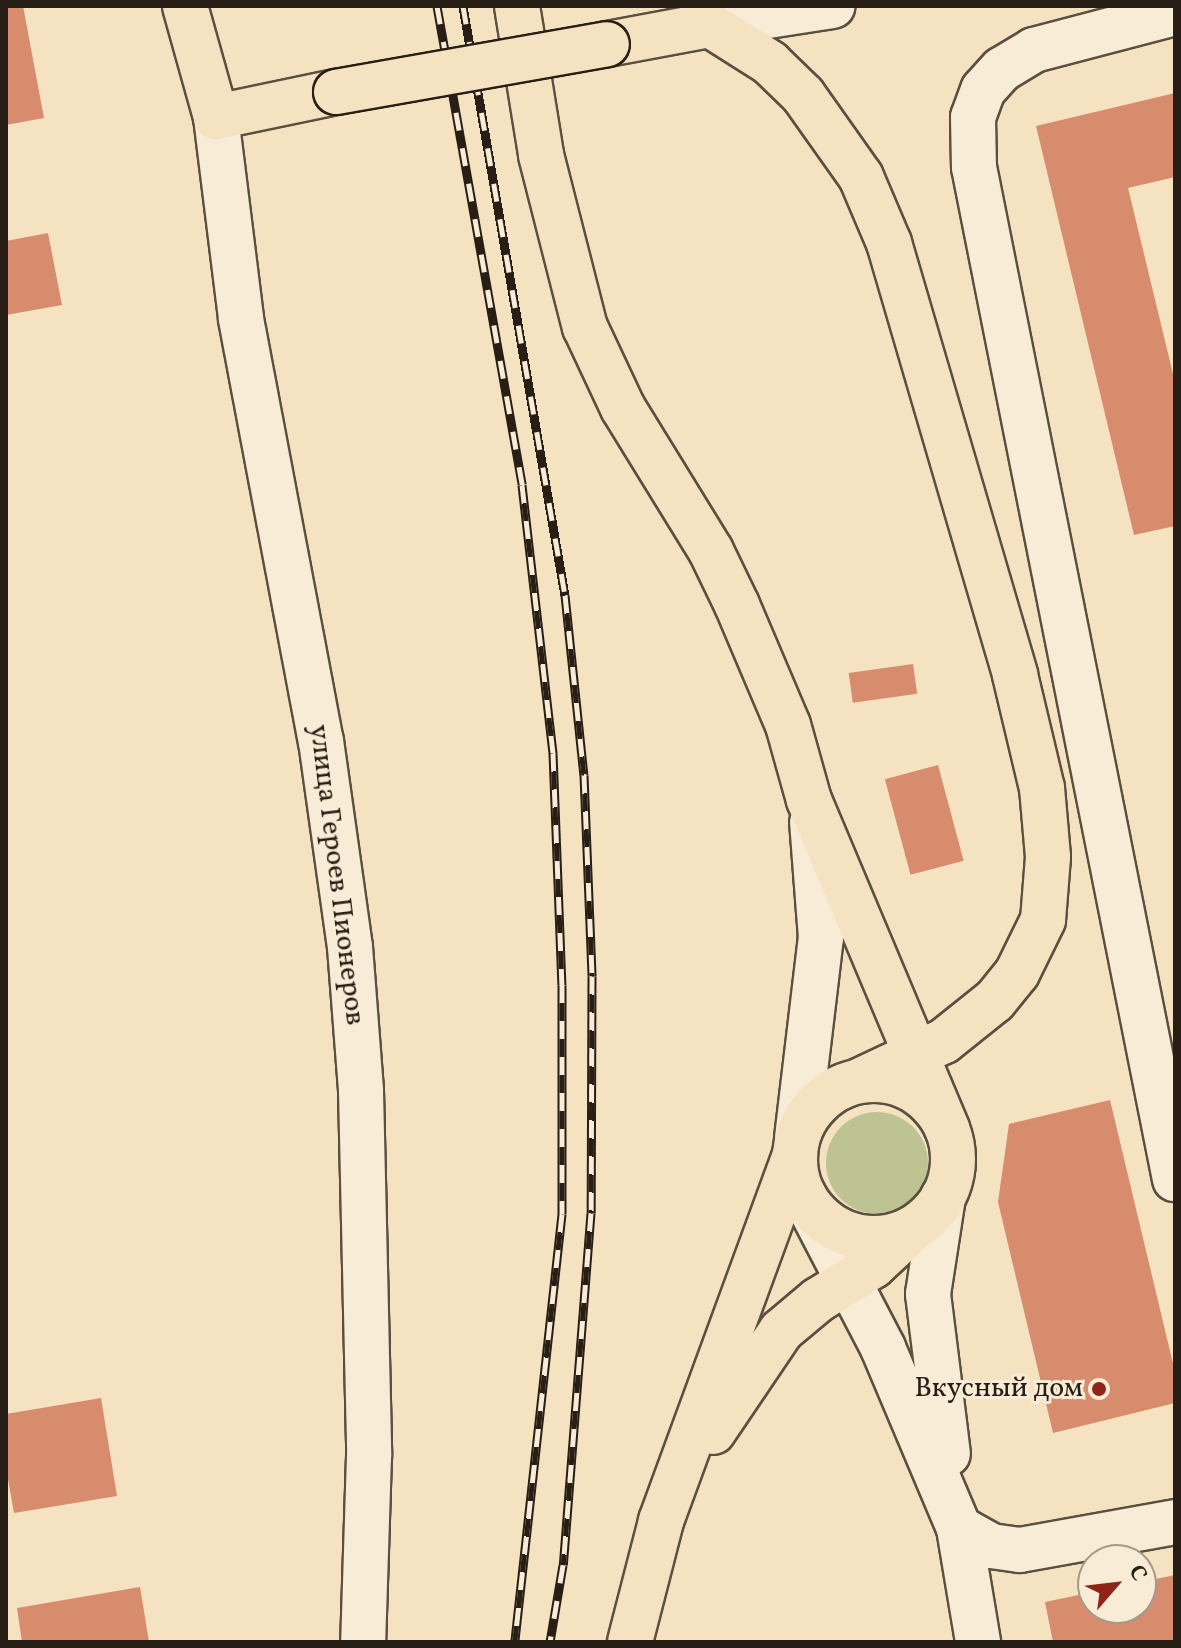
<!DOCTYPE html>
<meta charset="utf-8">
<style>
body{margin:0}
#map{position:relative;width:1181px;height:1648px;overflow:hidden;background:#f5e2c1;font-family:Vollkorn,serif}
div>[style]{position:absolute}
.green>*{inset:0;background:#bdc392}
.round{border-radius:50%}
.building>*{inset:0;background:#d78c6e;transform-origin:0 0}
.roads{filter:drop-shadow(2px 0 #5a4f40) drop-shadow(-2px 0 #5a4f40) drop-shadow(0 2px #5a4f40) drop-shadow(0 -2px #5a4f40)}
.street>*{height:44px;margin:-22px;padding:0 22px;transform-origin:22px;border-radius:22px;background:#f8ecd7}
.secondary>*{height:44px;margin:-22px;padding:0 22px;transform-origin:22px;border-radius:22px;background:#f8ecd7}
.primary>*{height:44px;margin:-22px;padding:0 22px;transform-origin:22px;border-radius:22px;background:#f5e2c1}
.primary>.ring{margin:-22px;padding:0;box-sizing:content-box;background:none;border:44px solid #f5e2c1;border-radius:50%}
.rail>*{height:9px;margin-top:-4.5px;transform-origin:0;background:repeating-linear-gradient(90deg,#f8ecd7 0 18px,#271e15 0 36px);box-sizing:border-box;border-block:2px solid #271e15}
.bridges{filter:drop-shadow(2px 0 #271e15) drop-shadow(-2px 0 #271e15) drop-shadow(0 2px #271e15) drop-shadow(0 -2px #271e15)}
.primary-bridge>*{height:44px;margin:-22px;padding:0 22px;transform-origin:22px;border-radius:22px;background:#f5e2c1}
.dots>*{width:22px;height:22px;translate:-50% -50%;box-sizing:border-box;border:4px solid #f8ecd7;border-radius:50%}
span{translate:-50% -50%;white-space:nowrap;text-align:center;line-height:1.15;-webkit-text-stroke:6px #f8ecd7;paint-order:stroke}
.street-label{font-size:28px;color:#271e15}
.poi-label{font-size:28px;color:#271e15}
.right{translate:-100% -50%;text-align:right}
.frame{position:absolute;inset:0;border:8px solid #271e15;pointer-events:none}
.north{position:absolute;left:1077px;top:1544px;width:80px;height:80px;box-sizing:border-box;background:#f8ecd7;border:2px solid #a49a89;border-radius:50%;rotate:62deg;font-size:22px;font-weight:700;line-height:32px;text-align:center;color:#271e15}
.north::after{content:'';display:block;margin:auto;width:28px;height:36px;background:#8f2418;clip-path:polygon(50% 0,100% 100%,50% 72%,0 100%)}
</style>
<div id="map">
<div class="green">
<div class="round" style="left:826px;top:1112px;width:102px;height:102px"></div>
</div>
<div class="building">
<div style="clip-path:polygon(6px 6px,23px 6px,44px 118px,6px 125px)"></div>
<div style="clip-path:polygon(1175px 93px,1175px 177px,1128px 188px,1175px 382px,1175px 526px,1134px 535px,1036px 126px)"></div>
<div style="clip-path:polygon(48px 233px,62px 305px,6px 315px,6px 241px)"></div>
<div style="left:913px;top:664px;width:30px;height:65px;rotate:82deg"></div>
<div style="left:938px;top:765px;width:99px;height:55px;rotate:75deg"></div>
<div style="clip-path:polygon(1110px 1100px,1175px 1372px,1175px 1403px,1053px 1433px,998px 1202px,1009px 1124px)"></div>
<div style="clip-path:polygon(101px 1398px,117px 1496px,14px 1513px,6px 1468px,6px 1414px)"></div>
<div style="clip-path:polygon(1175px 1575px,1175px 1642px,1053px 1642px,1045px 1602px,1093px 1592px,1093px 1608px,1141px 1608px,1141px 1582px)"></div>
<div style="clip-path:polygon(140px 1587px,149px 1642px,22px 1642px,17px 1608px)"></div>
</div>
<div class="roads">
<div class="street">
<div style="left:1175px;top:13px;width:146px;rotate:165.3deg"></div>
<div style="left:1034px;top:50px;width:37px;rotate:149deg"></div>
<div style="left:1002px;top:69px;width:28px;rotate:132deg"></div>
<div style="left:983px;top:90px;width:29px;rotate:110deg"></div>
<div style="left:973px;top:117px;width:50px;rotate:88.9deg"></div>
<div style="left:974px;top:167px;width:1032px;rotate:78.77deg"></div>
<div style="left:959px;top:1528px;width:116px;rotate:80.5deg"></div>
</div>
<div class="secondary">
<div style="left:710px;top:25px;width:124px;rotate:-8.8deg"></div>
<div style="left:216px;top:117px;width:204px;rotate:82.9deg"></div>
<div style="left:241px;top:319px;width:430px;rotate:79.3deg"></div>
<div style="left:321px;top:741px;width:208px;rotate:82deg"></div>
<div style="left:350px;top:947px;width:144px;rotate:85.6deg"></div>
<div style="left:361px;top:1091px;width:365px;rotate:88.7deg"></div>
<div style="left:369px;top:1456px;width:186px;rotate:91.8deg"></div>
<div style="left:797px;top:1138px;width:201px;rotate:-83.2deg"></div>
<div style="left:821px;top:938px;width:116px;rotate:-94.4deg"></div>
<div style="left:803px;top:1194px;width:174px;rotate:62.5deg"></div>
<div style="left:883px;top:1348px;width:195px;rotate:67.1deg"></div>
<div style="left:943px;top:1197px;width:98px;rotate:98.8deg"></div>
<div style="left:928px;top:1294px;width:161px;rotate:82.9deg"></div>
<div style="left:959px;top:1528px;width:37px;rotate:29deg"></div>
<div style="left:991px;top:1546px;width:29px;rotate:8deg"></div>
<div style="left:1020px;top:1550px;width:158px;rotate:-10.2deg"></div>
</div>
<div class="primary">
<div style="left:185px;top:6px;width:115px;rotate:74.4deg"></div>
<div style="left:216px;top:117px;width:123px;rotate:-11.8deg"></div>
<div style="left:517px;top:6px;width:151px;rotate:80.8deg"></div>
<div style="left:541px;top:155px;width:178px;rotate:75.7deg"></div>
<div style="left:585px;top:327px;width:89px;rotate:64.9deg"></div>
<div style="left:623px;top:408px;width:168px;rotate:58.4deg"></div>
<div style="left:711px;top:551px;width:60px;rotate:64.3deg"></div>
<div style="left:737px;top:605px;width:130px;rotate:67deg"></div>
<div style="left:788px;top:725px;width:78px;rotate:74.4deg"></div>
<div style="left:809px;top:800px;width:356px;rotate:67.2deg"></div>
<div style="left:710px;top:25px;width:71px;rotate:32.3deg"></div>
<div style="left:770px;top:63px;width:46px;rotate:44.1deg"></div>
<div style="left:803px;top:95px;width:100px;rotate:54.7deg"></div>
<div style="left:861px;top:177px;width:72px;rotate:67deg"></div>
<div style="left:889px;top:243px;width:450px;rotate:73.7deg"></div>
<div style="left:1015px;top:675px;width:116px;rotate:76.6deg"></div>
<div style="left:1042px;top:788px;width:69px;rotate:85deg"></div>
<div style="left:1048px;top:857px;width:63px;rotate:94.5deg"></div>
<div style="left:1043px;top:920px;width:59px;rotate:116.1deg"></div>
<div style="left:1017px;top:973px;width:36px;rotate:129deg"></div>
<div style="left:994px;top:1001px;width:64px;rotate:141.3deg"></div>
<div style="left:944px;top:1041px;width:92px;rotate:154.8deg"></div>
<div style="left:607px;top:44px;width:105px;rotate:-10.5deg"></div>
<div class="ring" style="left:795px;top:1080px;width:114px;height:114px"></div>
<div style="left:713px;top:1432px;width:122px;rotate:-56deg"></div>
<div style="left:781px;top:1331px;width:48px;rotate:-40deg"></div>
<div style="left:818px;top:1300px;width:65px;rotate:-31.7deg"></div>
<div style="left:873px;top:1266px;width:56px;rotate:-42.8deg"></div>
<div style="left:630px;top:1642px;width:125px;rotate:-75.6deg"></div>
<div style="left:661px;top:1521px;width:390px;rotate:-69.9deg"></div>
</div>
</div>
<div class="rail">
<div style="left:437px;top:6px;width:486px;rotate:79.9deg"></div>
<div style="left:522px;top:485px;width:270px;rotate:83.4deg"></div>
<div style="left:553px;top:753px;width:232px;rotate:87.8deg"></div>
<div style="left:562px;top:985px;width:229px;rotate:90deg"></div>
<div style="left:562px;top:1214px;width:431px;rotate:96.3deg"></div>
<div style="left:463px;top:6px;width:598px;rotate:80.18deg"></div>
<div style="left:565px;top:595px;width:181px;rotate:84deg"></div>
<div style="left:584px;top:775px;width:201px;rotate:87.7deg"></div>
<div style="left:592px;top:976px;width:237px;rotate:90.2deg"></div>
<div style="left:591px;top:1213px;width:353px;rotate:94.5deg"></div>
<div style="left:563px;top:1565px;width:78px;rotate:99.6deg"></div>
</div>
<div class="bridges">
<div class="primary-bridge">
<div style="left:336px;top:92px;width:275px;rotate:-10deg"></div>
</div>
</div>
<div class="dots">
<div style="left:1099px;top:1389px;background:#8f2418"></div>
</div>
<div class="street-label">
<span style="left:336px;top:875px;rotate:83deg">улица Героев Пионеров</span>
</div>
<div class="poi-label">
<span class="right" style="left:1083px;top:1389px">Вкусный дом</span>
</div>
<div class="frame"></div>
<div class="north">С</div>
</div>
